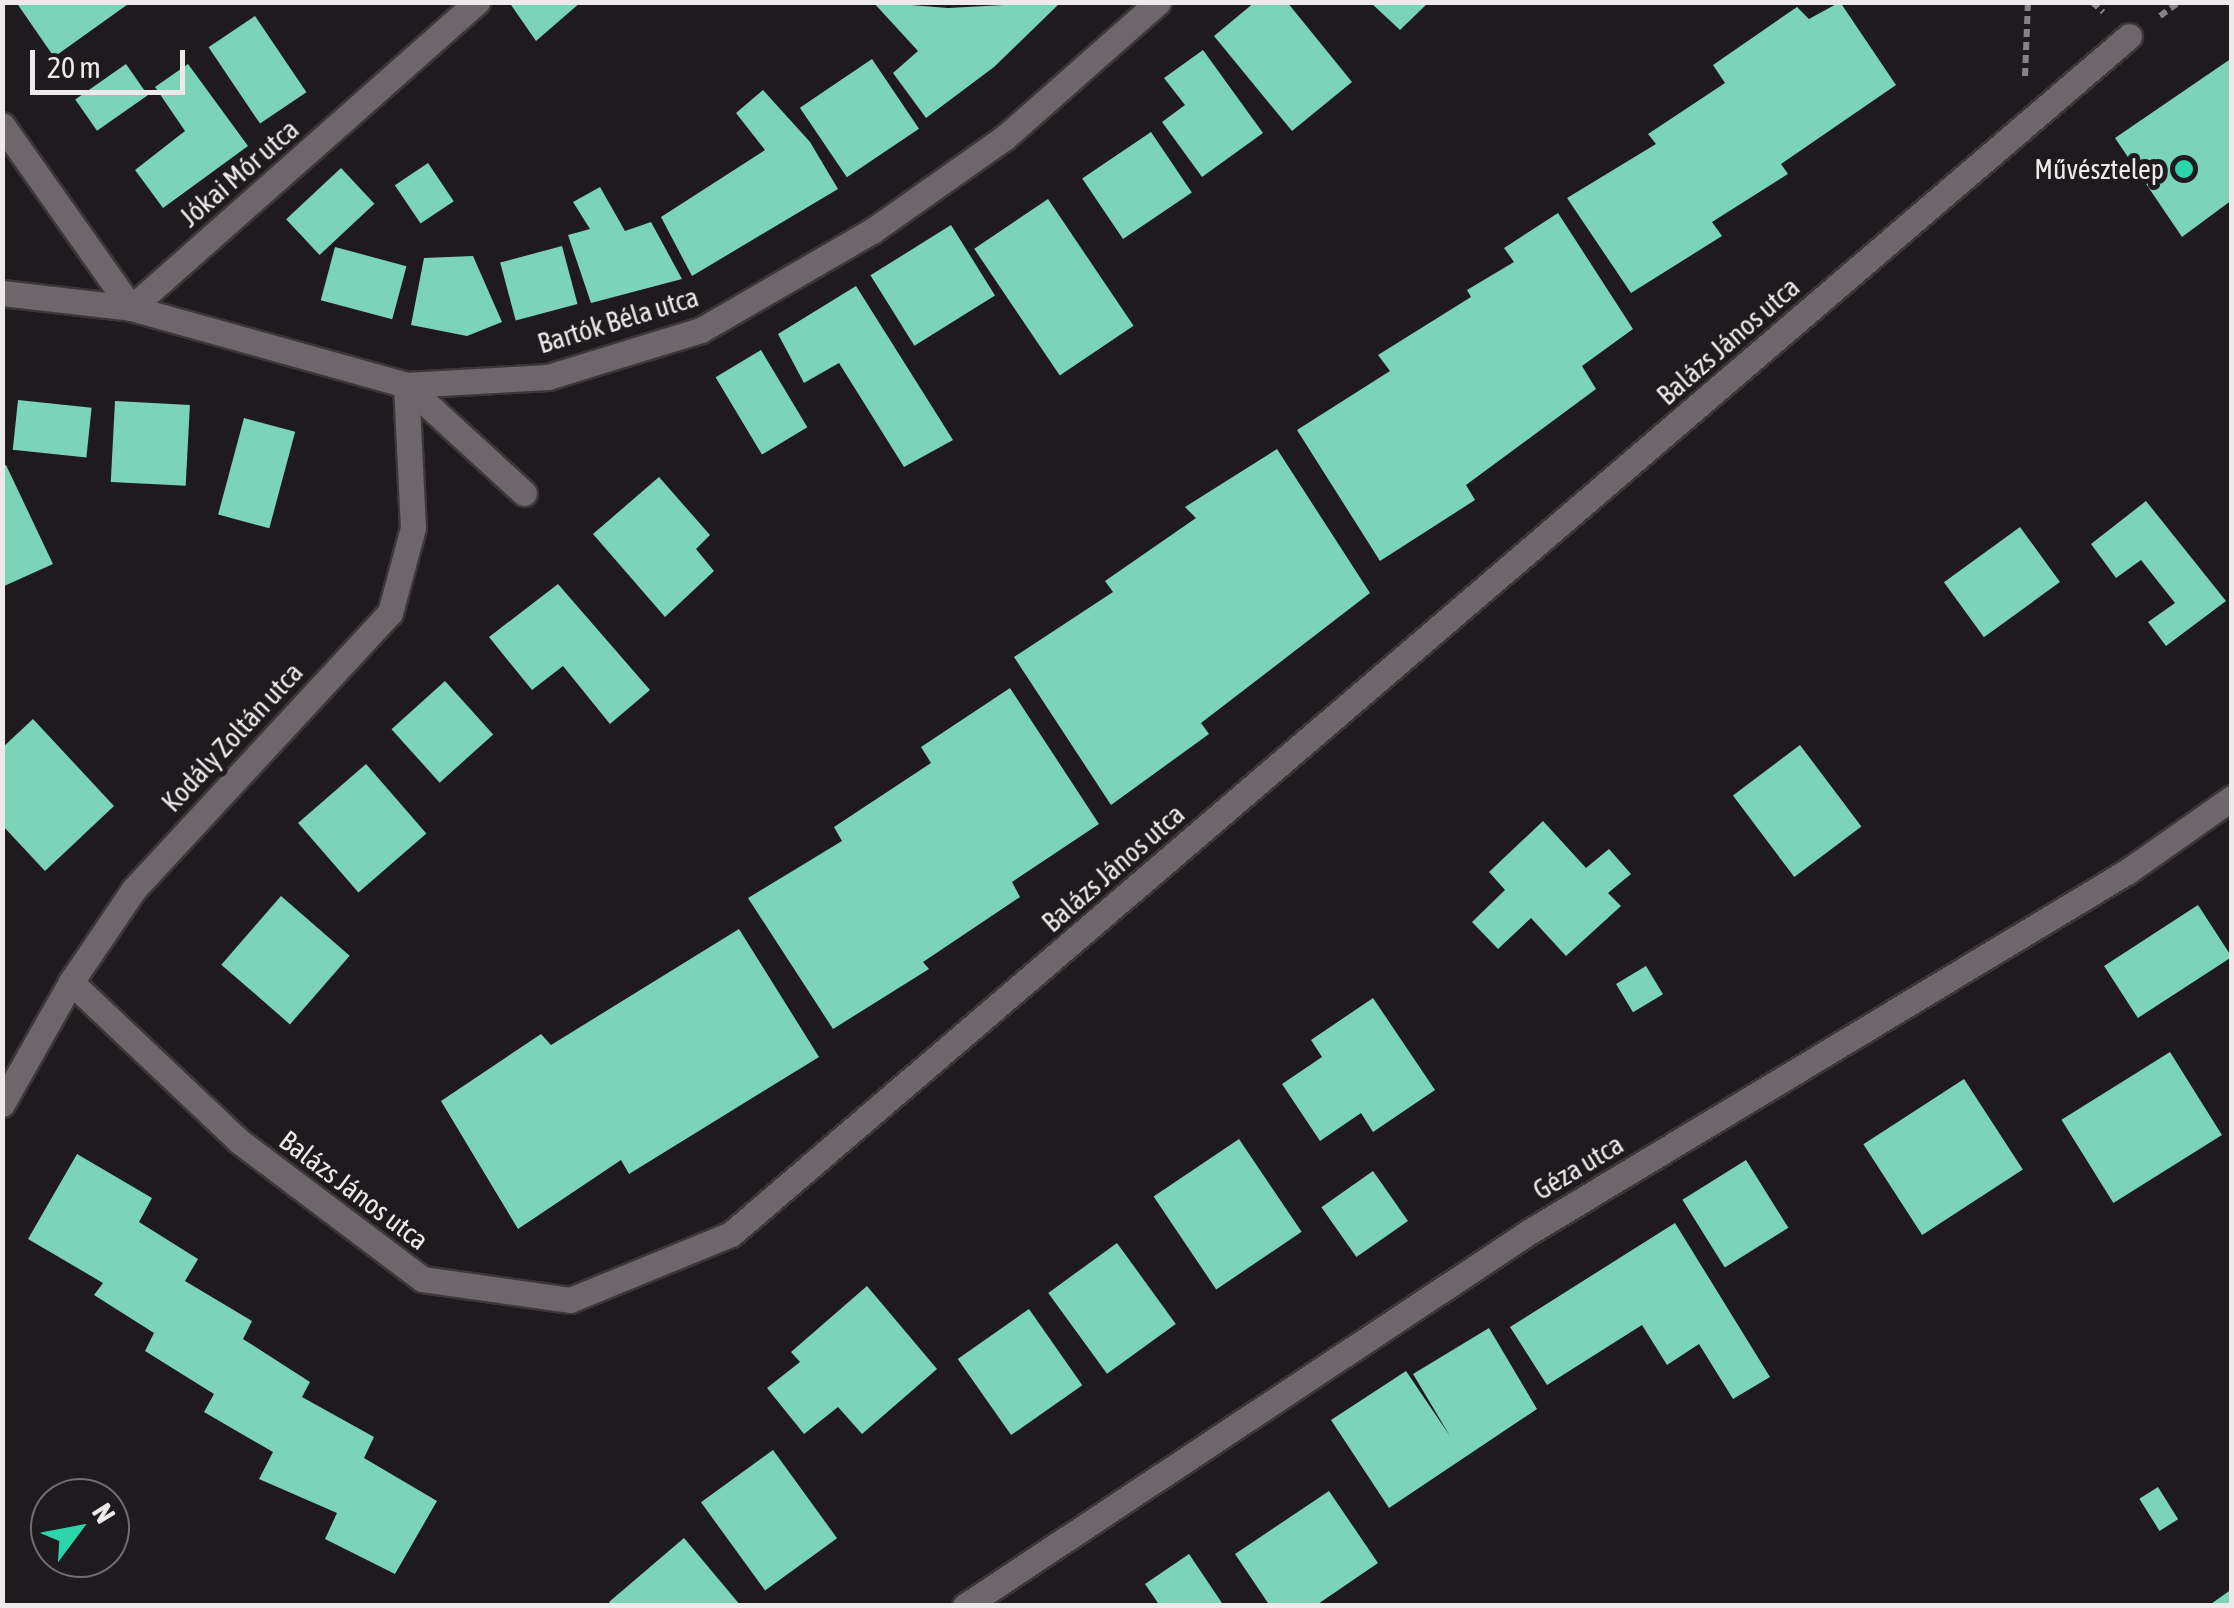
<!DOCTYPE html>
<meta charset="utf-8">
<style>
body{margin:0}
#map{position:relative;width:2234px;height:1608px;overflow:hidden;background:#1f1a1d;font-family:"Asap Condensed",sans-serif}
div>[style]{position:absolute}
.building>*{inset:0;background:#7cd4b8;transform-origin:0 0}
.path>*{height:6px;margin-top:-3px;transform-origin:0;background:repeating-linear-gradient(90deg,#878285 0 8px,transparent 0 13px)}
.roads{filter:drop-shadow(2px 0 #3b3739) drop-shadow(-2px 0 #3b3739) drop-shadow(0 2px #3b3739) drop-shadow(0 -2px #3b3739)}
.minor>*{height:25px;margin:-12.5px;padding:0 12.5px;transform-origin:12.5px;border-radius:12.5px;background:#6d666a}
.tertiary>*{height:25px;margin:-12.5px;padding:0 12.5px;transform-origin:12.5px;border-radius:12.5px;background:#6d666a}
.dots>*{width:28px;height:28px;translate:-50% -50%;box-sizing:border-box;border:5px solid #1f1a1d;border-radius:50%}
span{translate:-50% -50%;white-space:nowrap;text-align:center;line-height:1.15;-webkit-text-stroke:10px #1f1a1d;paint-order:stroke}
.poi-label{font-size:28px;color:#eeeaec}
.right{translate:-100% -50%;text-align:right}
.street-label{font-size:28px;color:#eeeaec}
.frame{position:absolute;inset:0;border:5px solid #eeeaec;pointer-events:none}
.north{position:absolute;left:30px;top:1478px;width:100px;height:100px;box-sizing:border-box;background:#1f1a1d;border:2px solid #726d70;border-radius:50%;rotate:58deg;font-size:28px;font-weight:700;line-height:40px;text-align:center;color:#eeeaec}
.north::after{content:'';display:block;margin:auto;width:35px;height:45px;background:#2cd5ab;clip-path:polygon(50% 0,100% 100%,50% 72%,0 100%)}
.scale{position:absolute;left:30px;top:50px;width:155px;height:45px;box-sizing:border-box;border:5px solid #eeeaec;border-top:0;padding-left:12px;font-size:30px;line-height:35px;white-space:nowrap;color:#eeeaec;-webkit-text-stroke:8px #1f1a1d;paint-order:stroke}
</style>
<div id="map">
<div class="building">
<div style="clip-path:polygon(16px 2px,131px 2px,54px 57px)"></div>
<div style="clip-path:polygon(509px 2px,581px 2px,536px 41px)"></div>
<div style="clip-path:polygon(873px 2px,948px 8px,1061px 2px,994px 67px,926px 118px,893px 73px,918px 51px)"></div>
<div style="clip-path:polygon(1255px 2px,1287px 2px,1352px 82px,1292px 131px,1214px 36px)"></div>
<div style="clip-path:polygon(1370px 2px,1429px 2px,1400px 30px)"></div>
<div style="clip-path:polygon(1840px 2px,1896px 85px,1781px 164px,1788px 174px,1712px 222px,1722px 236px,1631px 293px,1567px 198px,1656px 144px,1648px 134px,1725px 83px,1713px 65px,1797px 7px,1809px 19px)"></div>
<div style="left:255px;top:16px;width:92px;height:56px;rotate:56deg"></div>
<div style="clip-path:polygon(1203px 50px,1263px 133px,1202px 177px,1162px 122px,1185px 105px,1164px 78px)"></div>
<div style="clip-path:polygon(2232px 58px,2232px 200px,2182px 237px,2115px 138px)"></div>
<div style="left:872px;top:59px;width:84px;height:87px;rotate:56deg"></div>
<div style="left:126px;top:64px;width:38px;height:62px;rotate:55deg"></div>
<div style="clip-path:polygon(188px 64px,248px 146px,163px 208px,135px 170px,185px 131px,155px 87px)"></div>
<div style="clip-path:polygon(763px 90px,810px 142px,838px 189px,692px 276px,661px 217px,765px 150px,736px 113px)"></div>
<div style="left:1151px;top:132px;width:73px;height:83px;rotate:56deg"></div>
<div style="left:428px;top:163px;width:46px;height:40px;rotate:56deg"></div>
<div style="left:341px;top:168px;width:49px;height:75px;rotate:47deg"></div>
<div style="clip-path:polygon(600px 187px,625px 231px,651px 222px,682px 279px,591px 303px,568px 235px,590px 229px,573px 202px)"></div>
<div style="left:1048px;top:199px;width:153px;height:89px;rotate:56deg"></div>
<div style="clip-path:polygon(1558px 213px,1633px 329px,1582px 366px,1596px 389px,1466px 485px,1475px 500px,1380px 561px,1297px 430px,1390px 371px,1378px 355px,1471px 297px,1467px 290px,1514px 262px,1504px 248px)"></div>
<div style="left:951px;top:225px;width:83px;height:95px;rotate:58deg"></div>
<div style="left:562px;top:246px;width:60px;height:64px;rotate:75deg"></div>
<div style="left:335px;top:247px;width:74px;height:55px;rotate:15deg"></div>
<div style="clip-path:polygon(473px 256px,502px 322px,467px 336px,411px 325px,424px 258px)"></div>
<div style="clip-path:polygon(856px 286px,953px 440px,904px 467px,839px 363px,804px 383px,778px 334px)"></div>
<div style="left:761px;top:350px;width:90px;height:53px;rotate:59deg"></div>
<div style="left:18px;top:400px;width:74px;height:50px;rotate:6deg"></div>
<div style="left:115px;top:401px;width:75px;height:81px;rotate:3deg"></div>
<div style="left:244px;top:418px;width:53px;height:100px;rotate:15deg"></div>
<div style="clip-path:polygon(1277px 449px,1370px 593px,1201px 723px,1209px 734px,1111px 805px,1014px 657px,1113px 592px,1105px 581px,1196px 518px,1185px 507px)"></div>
<div style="clip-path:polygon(6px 465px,53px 564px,2px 587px,2px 467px)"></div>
<div style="clip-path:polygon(659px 477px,710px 535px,696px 549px,714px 571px,665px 617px,593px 534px)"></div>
<div style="clip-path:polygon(2146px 501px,2226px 601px,2166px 646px,2148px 622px,2175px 603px,2141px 560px,2116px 578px,2091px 544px)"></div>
<div style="left:2020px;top:527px;width:68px;height:94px;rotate:54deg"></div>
<div style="clip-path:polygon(558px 584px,650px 690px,610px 724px,563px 666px,532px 690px,489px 637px)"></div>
<div style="left:445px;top:681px;width:72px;height:72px;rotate:48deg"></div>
<div style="clip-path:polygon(1010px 688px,1099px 824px,1012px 882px,1020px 897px,923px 962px,929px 969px,833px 1029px,748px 898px,842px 841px,834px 827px,931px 763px,921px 747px)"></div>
<div style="clip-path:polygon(33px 719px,114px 806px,45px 871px,2px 825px,2px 748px)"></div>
<div style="left:1800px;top:745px;width:102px;height:84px;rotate:53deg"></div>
<div style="left:366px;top:764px;width:92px;height:90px;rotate:49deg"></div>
<div style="clip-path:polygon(1543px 821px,1586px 868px,1609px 849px,1631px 874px,1608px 893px,1621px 906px,1566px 956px,1531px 918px,1498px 949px,1472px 922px,1505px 890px,1489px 872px)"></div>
<div style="left:281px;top:896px;width:91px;height:91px;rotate:41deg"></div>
<div style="left:2198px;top:905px;width:62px;height:112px;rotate:57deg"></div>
<div style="clip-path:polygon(739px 929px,819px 1057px,629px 1174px,621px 1160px,518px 1229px,441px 1101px,541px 1034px,551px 1045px)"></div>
<div style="left:1646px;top:966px;width:33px;height:35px;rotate:59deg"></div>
<div style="clip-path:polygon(1373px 998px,1435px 1090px,1373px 1132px,1361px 1113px,1320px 1141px,1282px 1084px,1322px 1057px,1311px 1040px)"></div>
<div style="left:2170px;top:1052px;width:98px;height:128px;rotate:58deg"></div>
<div style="left:1964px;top:1079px;width:108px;height:120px;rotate:57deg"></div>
<div style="left:1239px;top:1139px;width:112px;height:103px;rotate:56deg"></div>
<div style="clip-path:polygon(77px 1154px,152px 1198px,139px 1222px,198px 1259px,185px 1281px,252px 1321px,243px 1339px,310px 1382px,302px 1397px,374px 1437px,364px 1458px,437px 1501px,395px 1574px,325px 1539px,337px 1513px,259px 1479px,273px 1452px,204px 1412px,214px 1394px,145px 1351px,154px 1333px,94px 1295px,103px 1283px,28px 1239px)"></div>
<div style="left:1746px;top:1160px;width:80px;height:75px;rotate:58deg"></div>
<div style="left:1373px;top:1171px;width:61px;height:63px;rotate:55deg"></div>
<div style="clip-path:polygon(1675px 1223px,1770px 1377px,1733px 1399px,1699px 1344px,1667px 1365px,1642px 1325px,1547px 1385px,1510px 1327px)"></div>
<div style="left:1117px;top:1243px;width:100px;height:85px;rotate:54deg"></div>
<div style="clip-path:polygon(867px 1286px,937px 1369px,862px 1434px,838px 1407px,804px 1434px,767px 1388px,800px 1362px,791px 1352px)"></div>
<div style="left:1029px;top:1309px;width:93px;height:87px;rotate:55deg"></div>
<div style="clip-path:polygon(1489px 1328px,1537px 1409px,1389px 1508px,1331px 1420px,1406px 1371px,1450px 1436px,1413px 1374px)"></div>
<div style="left:773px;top:1450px;width:109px;height:89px;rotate:54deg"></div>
<div style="left:2158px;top:1487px;width:38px;height:22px;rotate:58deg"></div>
<div style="clip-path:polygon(1329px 1491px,1378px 1563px,1315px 1606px,1270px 1606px,1235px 1554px)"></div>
<div style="clip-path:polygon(684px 1538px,741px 1606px,612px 1606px,609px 1602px)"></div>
<div style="clip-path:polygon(1189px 1554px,1224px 1606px,1160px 1606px,1145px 1584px)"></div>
<div style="clip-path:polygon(2232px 1589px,2232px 1606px,2208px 1606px)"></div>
</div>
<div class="path">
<div style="left:2092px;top:2px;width:15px;rotate:42deg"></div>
<div style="left:2160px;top:16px;width:24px;rotate:-36deg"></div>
<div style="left:2025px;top:76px;width:74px;rotate:-87.7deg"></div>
</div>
<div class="roads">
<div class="minor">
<div style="left:2px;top:125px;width:224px;rotate:54.8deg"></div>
<div style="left:131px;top:308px;width:462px;rotate:-41.5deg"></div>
<div style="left:406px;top:385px;width:160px;rotate:42.5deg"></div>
<div style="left:71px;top:982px;width:231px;rotate:43.4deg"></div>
<div style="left:239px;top:1141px;width:229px;rotate:37deg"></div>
<div style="left:422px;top:1279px;width:149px;rotate:8.1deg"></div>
<div style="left:570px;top:1300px;width:174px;rotate:-22.3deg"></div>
<div style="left:731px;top:1234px;width:1841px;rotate:-40.59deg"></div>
<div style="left:2px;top:1104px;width:140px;rotate:-60.5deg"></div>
<div style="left:71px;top:982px;width:112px;rotate:-55.9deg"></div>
<div style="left:134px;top:889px;width:376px;rotate:-47.2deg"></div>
<div style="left:390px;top:613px;width:88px;rotate:-74.9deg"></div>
<div style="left:413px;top:528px;width:143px;rotate:-92.8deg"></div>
<div style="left:965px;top:1606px;width:677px;rotate:-33.55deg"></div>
<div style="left:1529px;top:1232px;width:699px;rotate:-31.08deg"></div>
<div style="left:2128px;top:871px;width:127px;rotate:-35.1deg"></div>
</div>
<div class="tertiary">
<div style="left:2px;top:293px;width:130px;rotate:6.6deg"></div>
<div style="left:131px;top:308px;width:286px;rotate:15.6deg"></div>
<div style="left:406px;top:385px;width:142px;rotate:-3.2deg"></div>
<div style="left:548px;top:377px;width:160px;rotate:-17.1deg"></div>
<div style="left:701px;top:330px;width:198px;rotate:-30.1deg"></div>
<div style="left:872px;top:231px;width:161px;rotate:-35.2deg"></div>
<div style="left:1004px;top:138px;width:205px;rotate:-41.4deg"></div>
</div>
</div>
<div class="dots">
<div style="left:2184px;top:169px;background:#2cd5ab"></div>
</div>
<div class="poi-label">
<span class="right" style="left:2164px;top:169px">Művésztelep</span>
</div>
<div class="street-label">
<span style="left:239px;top:173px;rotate:-41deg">Jókai Mór utca</span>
<span style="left:618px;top:320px;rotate:-17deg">Bartók Béla utca</span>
<span style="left:1728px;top:341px;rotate:-41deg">Balázs János utca</span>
<span style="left:232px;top:737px;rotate:-47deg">Kodály Zoltán utca</span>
<span style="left:1113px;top:868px;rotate:-41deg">Balázs János utca</span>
<span style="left:1578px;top:1167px;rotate:-31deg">Géza utca</span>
<span style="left:354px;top:1190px;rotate:37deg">Balázs János utca</span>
</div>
<div class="frame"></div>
<div class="north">N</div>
<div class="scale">20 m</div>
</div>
